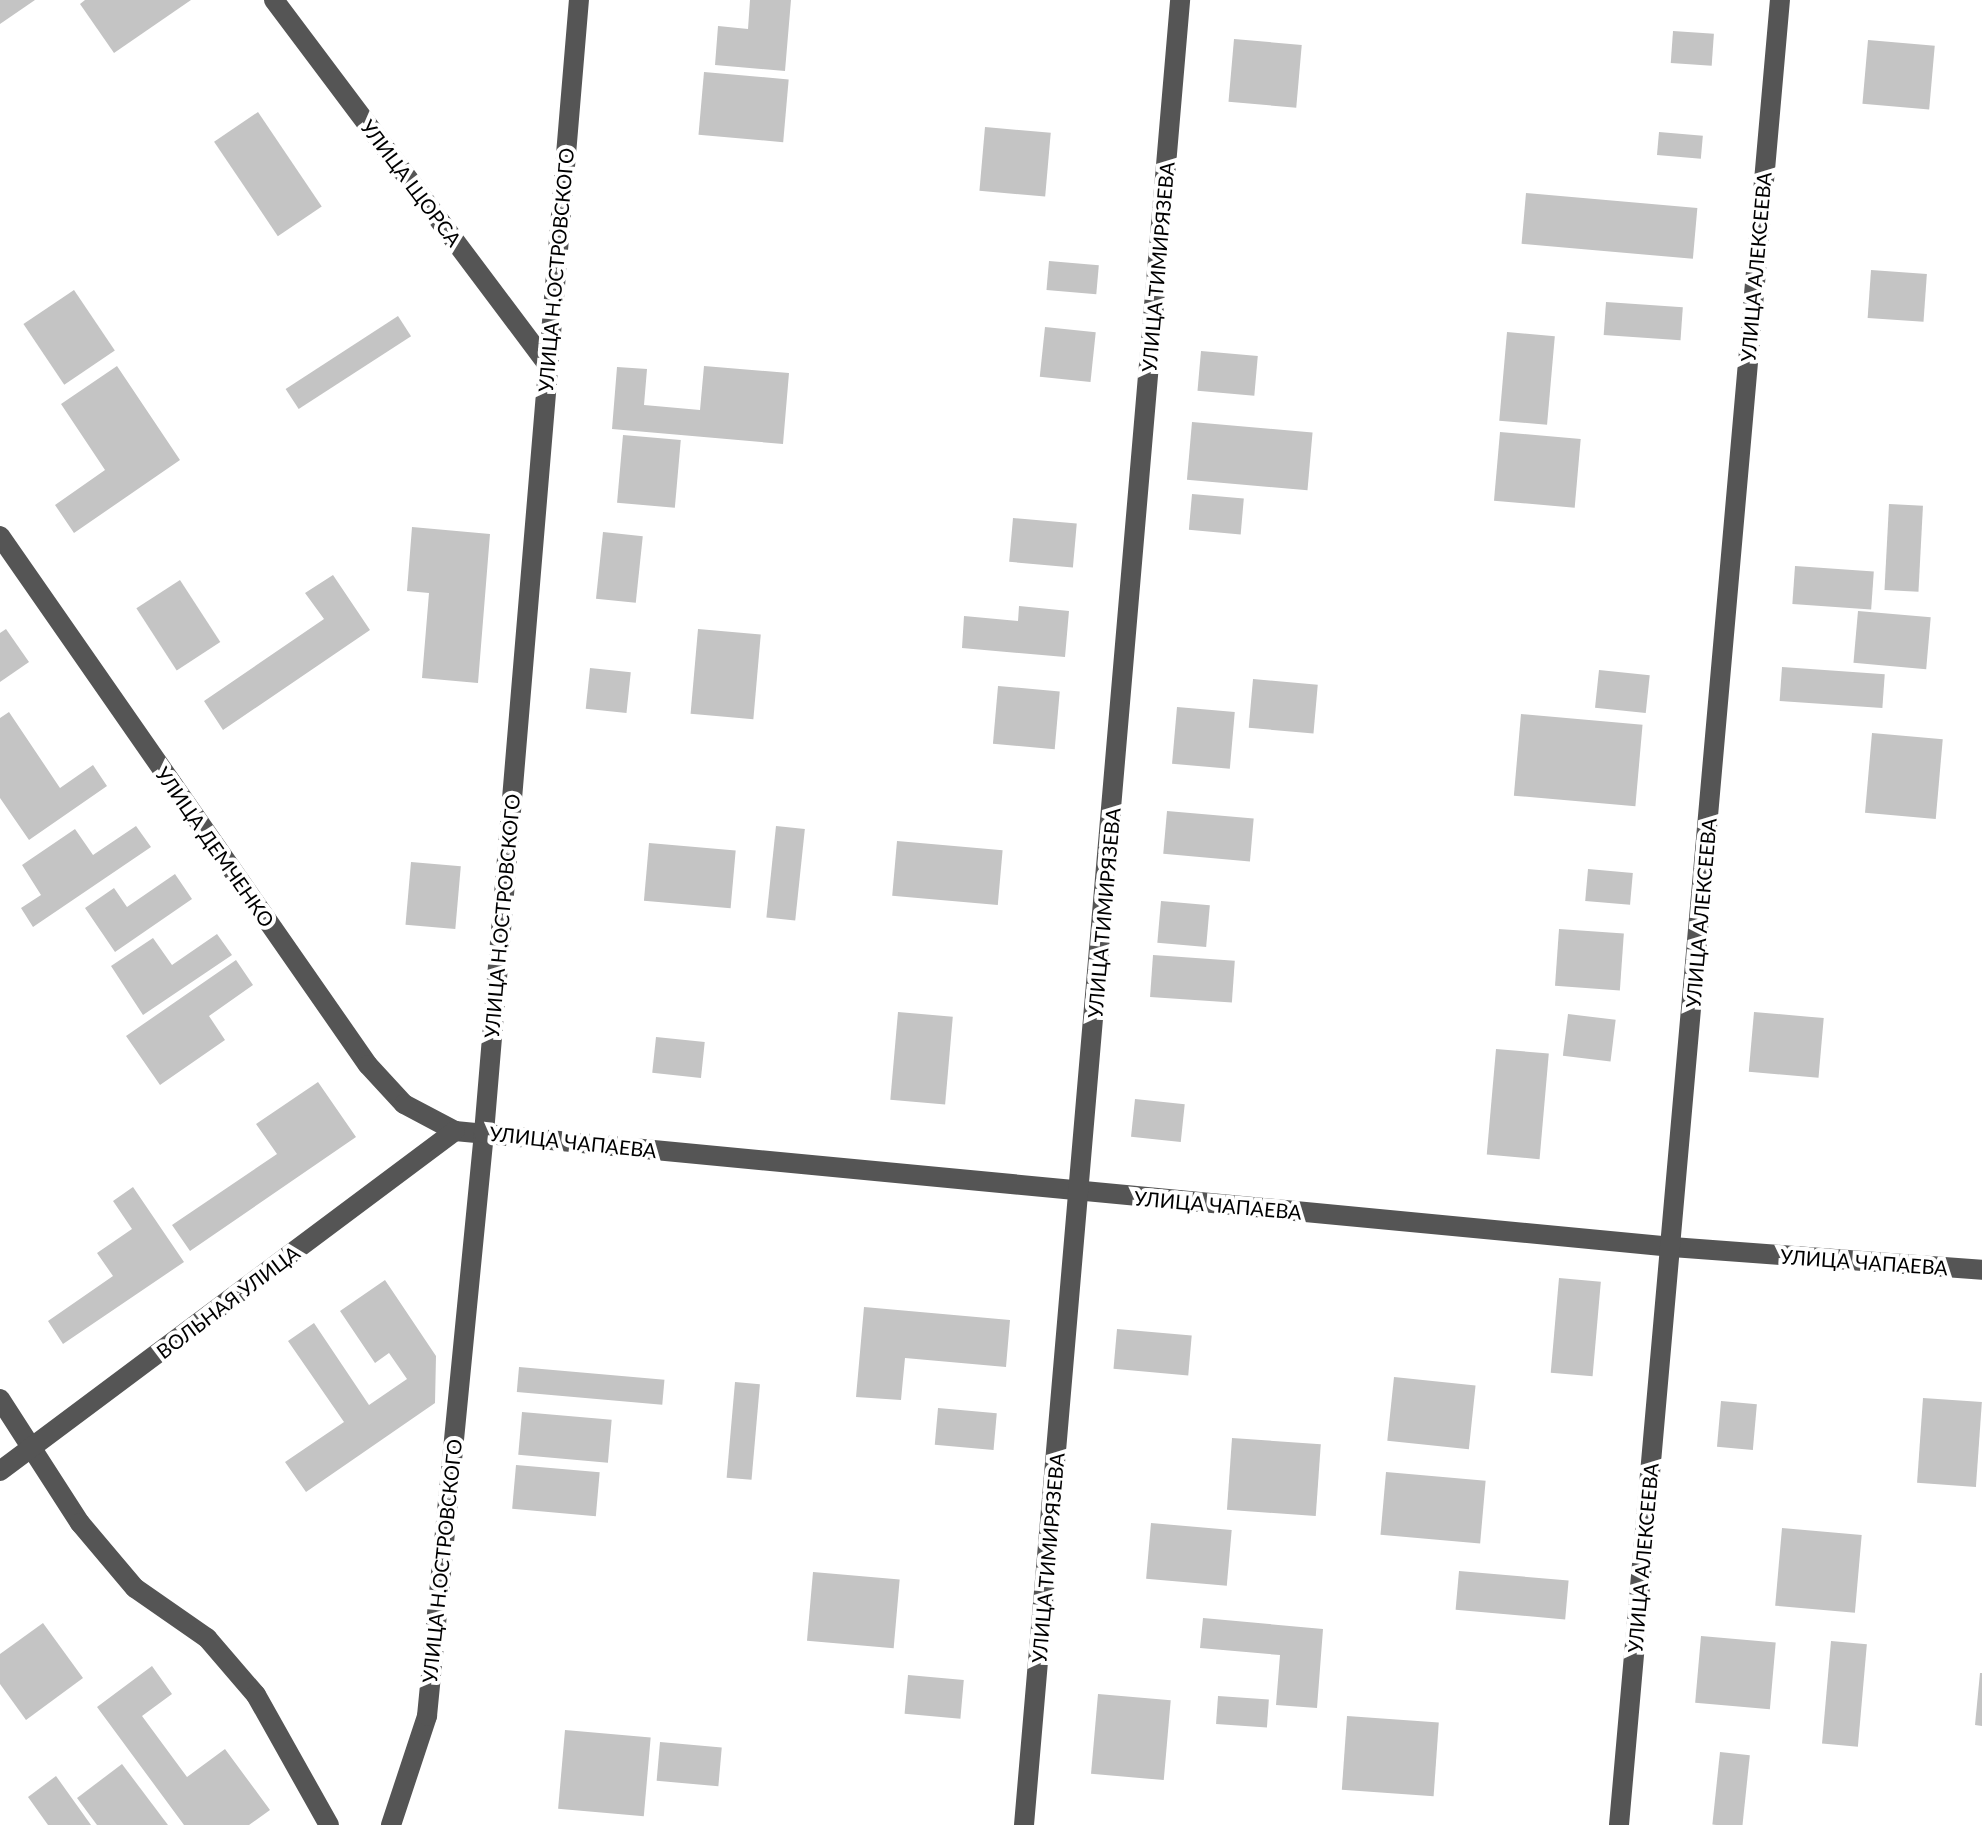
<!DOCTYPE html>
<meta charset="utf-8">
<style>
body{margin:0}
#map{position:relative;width:1982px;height:1825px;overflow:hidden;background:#fff;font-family:Lato,sans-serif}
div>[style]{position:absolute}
.building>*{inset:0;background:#c4c4c4;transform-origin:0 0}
.minor>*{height:20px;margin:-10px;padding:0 10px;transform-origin:10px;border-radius:10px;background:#555}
span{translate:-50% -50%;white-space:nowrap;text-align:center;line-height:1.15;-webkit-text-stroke:8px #fff;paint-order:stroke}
.street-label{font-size:20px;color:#000}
</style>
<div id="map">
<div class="building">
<div style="clip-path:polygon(0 0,35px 0,0 24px)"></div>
<div style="clip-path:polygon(85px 0,191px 0,114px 53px,80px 4px)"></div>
<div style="clip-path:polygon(750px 0,791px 0,785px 71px,715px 65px,718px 26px,748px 29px)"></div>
<div style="left:1673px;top:31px;width:41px;height:32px;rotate:4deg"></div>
<div style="left:1234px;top:39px;width:68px;height:63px;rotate:5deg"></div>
<div style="left:1868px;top:40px;width:67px;height:64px;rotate:5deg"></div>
<div style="left:704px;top:72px;width:85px;height:63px;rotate:5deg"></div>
<div style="left:258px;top:112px;width:114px;height:53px;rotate:56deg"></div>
<div style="left:985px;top:127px;width:66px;height:64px;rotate:5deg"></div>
<div style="left:1659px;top:132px;width:44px;height:23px;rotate:5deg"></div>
<div style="left:1526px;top:193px;width:172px;height:51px;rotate:5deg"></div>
<div style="left:1049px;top:261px;width:50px;height:29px;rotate:5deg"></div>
<div style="left:1871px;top:270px;width:56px;height:48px;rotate:4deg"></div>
<div style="left:74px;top:290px;width:73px;height:61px;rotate:56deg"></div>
<div style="left:1606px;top:302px;width:77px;height:33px;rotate:4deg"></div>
<div style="left:398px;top:316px;width:24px;height:134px;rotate:57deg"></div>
<div style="left:1045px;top:327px;width:51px;height:50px;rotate:6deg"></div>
<div style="left:1507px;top:332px;width:48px;height:89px;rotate:5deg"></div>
<div style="left:1201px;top:351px;width:57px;height:40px;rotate:5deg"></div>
<div style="clip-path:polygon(117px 366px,180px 460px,74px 533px,55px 505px,105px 470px,61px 404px)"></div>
<div style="clip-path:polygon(704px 366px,789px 373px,783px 444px,612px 429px,617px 367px,647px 369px,644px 405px,700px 410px)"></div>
<div style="left:1192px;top:422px;width:121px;height:58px;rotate:5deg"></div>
<div style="left:1500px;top:432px;width:81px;height:69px;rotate:5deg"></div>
<div style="left:623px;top:435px;width:58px;height:68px;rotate:5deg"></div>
<div style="left:1192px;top:494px;width:52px;height:36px;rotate:5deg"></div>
<div style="left:1889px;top:504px;width:34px;height:86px;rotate:3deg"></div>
<div style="left:1013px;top:518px;width:64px;height:44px;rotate:5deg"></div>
<div style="clip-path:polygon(412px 527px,490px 534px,478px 683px,422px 678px,429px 593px,407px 591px)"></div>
<div style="left:603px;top:532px;width:40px;height:67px;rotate:6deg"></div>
<div style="left:1795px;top:566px;width:79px;height:38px;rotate:4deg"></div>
<div style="clip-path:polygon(333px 575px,370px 630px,223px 730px,204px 701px,324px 619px,305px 593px)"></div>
<div style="left:180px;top:580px;width:74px;height:52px;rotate:57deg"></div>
<div style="clip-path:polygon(1019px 606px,1069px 611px,1065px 657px,962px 648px,964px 616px,1018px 621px)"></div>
<div style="left:1858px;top:611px;width:73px;height:52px;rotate:5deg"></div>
<div style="clip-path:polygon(6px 629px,29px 662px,0 682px,0 633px)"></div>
<div style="left:698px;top:629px;width:63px;height:85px;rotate:5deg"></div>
<div style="left:1782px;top:667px;width:103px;height:34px;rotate:4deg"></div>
<div style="left:590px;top:668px;width:41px;height:41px;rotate:6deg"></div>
<div style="left:1599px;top:670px;width:51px;height:38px;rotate:6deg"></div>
<div style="left:1253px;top:679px;width:65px;height:49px;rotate:5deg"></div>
<div style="left:998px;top:686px;width:62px;height:58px;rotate:5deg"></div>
<div style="left:1177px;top:707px;width:58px;height:57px;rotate:5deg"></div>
<div style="clip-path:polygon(9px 712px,60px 788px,93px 765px,107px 786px,29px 840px,0 798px,0 718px)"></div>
<div style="left:1521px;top:714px;width:122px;height:82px;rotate:5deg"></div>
<div style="left:1872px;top:733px;width:71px;height:80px;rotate:5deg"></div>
<div style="left:1167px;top:811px;width:87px;height:43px;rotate:5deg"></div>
<div style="clip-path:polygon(136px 826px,151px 847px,33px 927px,21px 908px,41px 895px,22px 865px,75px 829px,93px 855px)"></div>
<div style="left:776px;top:826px;width:29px;height:92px;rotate:6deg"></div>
<div style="left:897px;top:841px;width:106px;height:55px;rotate:5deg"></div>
<div style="left:649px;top:843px;width:87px;height:58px;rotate:5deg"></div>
<div style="left:411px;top:862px;width:50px;height:63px;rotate:5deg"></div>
<div style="left:1588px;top:869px;width:45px;height:32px;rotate:5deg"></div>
<div style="clip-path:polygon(175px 874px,192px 899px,115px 952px,85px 908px,114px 888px,127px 907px)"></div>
<div style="left:1161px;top:901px;width:49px;height:42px;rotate:5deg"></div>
<div style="left:1559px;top:929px;width:65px;height:57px;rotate:4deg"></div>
<div style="clip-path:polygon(217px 934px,232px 955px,143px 1015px,111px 966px,153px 938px,172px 965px)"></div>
<div style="left:1153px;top:955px;width:82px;height:42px;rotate:4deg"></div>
<div style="clip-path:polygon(236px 960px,253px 985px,209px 1016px,225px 1040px,160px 1085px,126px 1036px)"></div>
<div style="left:898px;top:1012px;width:55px;height:88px;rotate:5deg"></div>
<div style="left:1754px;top:1012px;width:70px;height:60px;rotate:5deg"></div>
<div style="left:1568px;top:1014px;width:48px;height:42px;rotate:7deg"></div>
<div style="left:656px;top:1037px;width:49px;height:36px;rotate:6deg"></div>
<div style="left:1496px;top:1049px;width:53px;height:106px;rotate:5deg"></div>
<div style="clip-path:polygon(318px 1082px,356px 1137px,190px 1251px,172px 1225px,277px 1154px,256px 1124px)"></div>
<div style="left:1135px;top:1099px;width:50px;height:38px;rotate:6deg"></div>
<div style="clip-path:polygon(133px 1187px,184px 1262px,63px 1344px,48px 1321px,113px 1276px,97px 1253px,132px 1229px,113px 1201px)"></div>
<div style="left:1559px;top:1278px;width:42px;height:95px;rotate:5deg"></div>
<div style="clip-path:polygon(385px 1280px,436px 1356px,435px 1403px,306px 1492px,285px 1462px,344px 1422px,288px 1341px,314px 1323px,369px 1405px,407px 1379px,389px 1353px,375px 1363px,340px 1311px)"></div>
<div style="clip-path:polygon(864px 1307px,1010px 1320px,1006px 1367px,905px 1358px,901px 1400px,856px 1397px)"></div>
<div style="left:1117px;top:1329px;width:75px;height:40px;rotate:5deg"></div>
<div style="left:519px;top:1367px;width:146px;height:25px;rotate:5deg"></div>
<div style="left:1394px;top:1377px;width:82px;height:64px;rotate:6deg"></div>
<div style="left:735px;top:1382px;width:25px;height:96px;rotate:5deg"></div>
<div style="left:1923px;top:1398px;width:59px;height:85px;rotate:4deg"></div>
<div style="left:1721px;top:1401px;width:36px;height:46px;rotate:5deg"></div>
<div style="left:938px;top:1408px;width:59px;height:37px;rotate:5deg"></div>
<div style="left:522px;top:1412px;width:90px;height:43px;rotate:5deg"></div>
<div style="left:1232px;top:1438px;width:89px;height:72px;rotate:4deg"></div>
<div style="left:516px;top:1465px;width:84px;height:44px;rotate:5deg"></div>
<div style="left:1386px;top:1472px;width:100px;height:63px;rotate:5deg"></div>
<div style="left:1151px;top:1523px;width:81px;height:56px;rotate:5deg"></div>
<div style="left:1782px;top:1528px;width:80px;height:78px;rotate:5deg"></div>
<div style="left:1459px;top:1571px;width:110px;height:39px;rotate:5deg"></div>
<div style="left:813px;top:1572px;width:87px;height:69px;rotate:5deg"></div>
<div style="clip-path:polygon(1203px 1618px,1323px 1629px,1317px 1708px,1276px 1705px,1280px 1655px,1200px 1648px)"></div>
<div style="clip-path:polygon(43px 1623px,83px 1678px,26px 1720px,0 1684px,0 1654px)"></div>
<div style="left:1701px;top:1636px;width:75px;height:67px;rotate:5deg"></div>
<div style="left:1831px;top:1641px;width:36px;height:103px;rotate:5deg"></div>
<div style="clip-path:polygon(152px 1666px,172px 1694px,142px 1716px,187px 1777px,225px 1749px,270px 1810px,249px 1825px,184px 1825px,97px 1707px)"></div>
<div style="clip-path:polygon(1980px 1673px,1982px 1673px,1982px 1726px,1975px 1725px)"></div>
<div style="left:908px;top:1675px;width:56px;height:39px;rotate:5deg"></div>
<div style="left:1098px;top:1694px;width:73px;height:80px;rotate:5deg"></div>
<div style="left:1218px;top:1696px;width:51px;height:28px;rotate:4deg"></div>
<div style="left:1347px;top:1716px;width:92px;height:74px;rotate:4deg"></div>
<div style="left:565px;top:1730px;width:86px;height:79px;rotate:5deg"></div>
<div style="left:660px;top:1742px;width:62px;height:39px;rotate:5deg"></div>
<div style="left:1720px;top:1752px;width:30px;height:73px;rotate:6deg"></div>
<div style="clip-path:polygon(122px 1764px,168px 1825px,97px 1825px,77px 1798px)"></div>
<div style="clip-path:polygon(56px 1776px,91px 1825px,48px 1825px,28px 1797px)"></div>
</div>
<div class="minor">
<div style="left:274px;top:0;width:456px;rotate:53.1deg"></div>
<div style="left:0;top:536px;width:644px;rotate:55.18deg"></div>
<div style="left:368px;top:1065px;width:53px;rotate:47.3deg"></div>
<div style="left:404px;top:1104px;width:58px;rotate:27.9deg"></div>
<div style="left:455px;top:1131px;width:1223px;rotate:5.44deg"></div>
<div style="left:1672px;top:1247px;width:311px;rotate:4.2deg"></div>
<div style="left:0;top:1399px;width:148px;rotate:57.2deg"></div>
<div style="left:80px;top:1523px;width:85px;rotate:49.8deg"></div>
<div style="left:135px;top:1588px;width:88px;rotate:34.8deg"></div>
<div style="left:207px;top:1638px;width:75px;rotate:49.3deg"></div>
<div style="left:256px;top:1695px;width:149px;rotate:60.7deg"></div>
<div style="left:0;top:1471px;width:568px;rotate:-36.77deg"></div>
<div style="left:391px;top:1825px;width:115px;rotate:-71.7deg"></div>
<div style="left:427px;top:1716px;width:586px;rotate:-84.42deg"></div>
<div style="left:484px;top:1133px;width:1137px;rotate:-85.21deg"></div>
<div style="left:1024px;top:1825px;width:1832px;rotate:-85.11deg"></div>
<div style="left:1619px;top:1825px;width:1832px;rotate:-84.96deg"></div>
</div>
<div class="street-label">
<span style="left:411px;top:183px;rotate:53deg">УЛИЦА ЩОРСА</span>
<span style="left:1158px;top:267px;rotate:-85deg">УЛИЦА ТИМИРЯЗЕВА</span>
<span style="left:1756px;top:267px;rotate:-85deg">УЛИЦА АЛЕКСЕЕВА</span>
<span style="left:556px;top:270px;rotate:-85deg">УЛИЦА Н.ОСТРОВСКОГО</span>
<span style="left:215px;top:847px;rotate:55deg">УЛИЦА ДЕМЧЕНКО</span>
<span style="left:1104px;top:913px;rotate:-85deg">УЛИЦА ТИМИРЯЗЕВА</span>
<span style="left:1701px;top:913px;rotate:-85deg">УЛИЦА АЛЕКСЕЕВА</span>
<span style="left:502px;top:916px;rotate:-85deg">УЛИЦА Н.ОСТРОВСКОГО</span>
<span style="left:573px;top:1142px;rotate:6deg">УЛИЦА ЧАПАЕВА</span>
<span style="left:1218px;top:1205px;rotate:5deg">УЛИЦА ЧАПАЕВА</span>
<span style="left:1864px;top:1262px;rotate:4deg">УЛИЦА ЧАПАЕВА</span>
<span style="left:228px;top:1302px;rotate:-37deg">ВОЛЬНАЯ УЛИЦА</span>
<span style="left:1048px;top:1558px;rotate:-85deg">УЛИЦА ТИМИРЯЗЕВА</span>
<span style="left:1643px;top:1558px;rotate:-85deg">УЛИЦА АЛЕКСЕЕВА</span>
<span style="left:442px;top:1561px;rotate:-84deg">УЛИЦА Н.ОСТРОВСКОГО</span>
</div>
</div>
